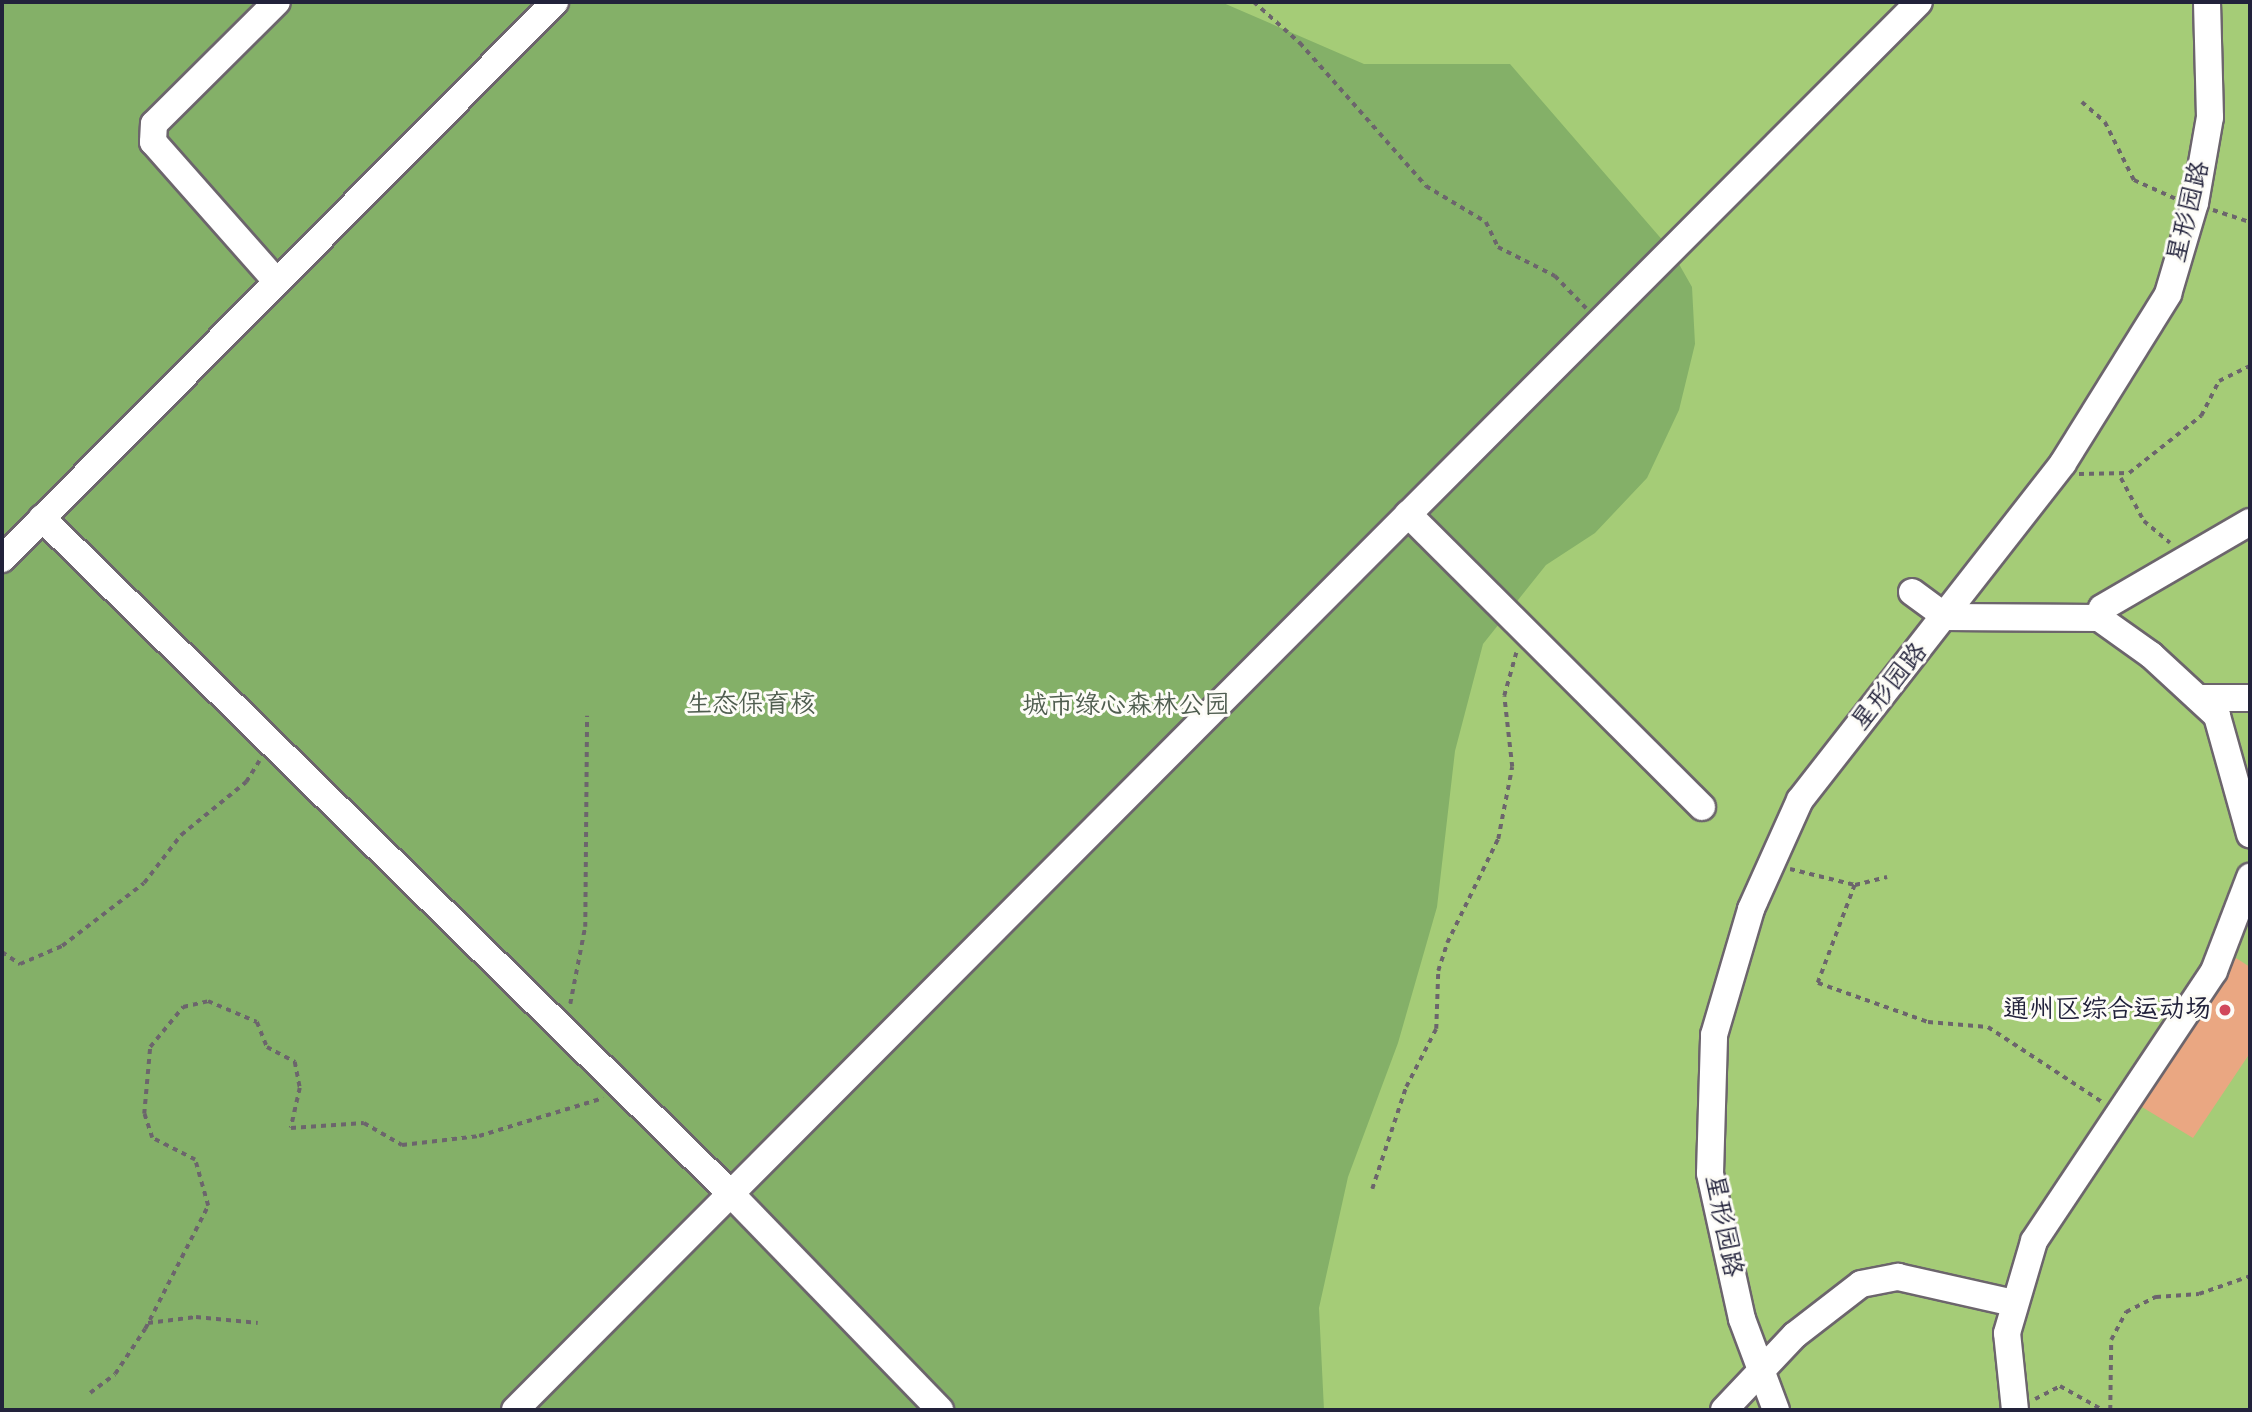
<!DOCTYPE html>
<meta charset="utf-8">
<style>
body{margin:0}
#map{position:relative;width:2252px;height:1412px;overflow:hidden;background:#f5e1c8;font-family:"Comic Neue","LXGW WenKai TC",sans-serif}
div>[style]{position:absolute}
.green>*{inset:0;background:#a5cc77;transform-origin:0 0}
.forest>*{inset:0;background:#84b068}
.building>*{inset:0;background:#eaa782}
.path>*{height:3.5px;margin-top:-1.75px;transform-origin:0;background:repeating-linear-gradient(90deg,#6c656c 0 5px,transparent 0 10px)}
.roads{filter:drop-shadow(2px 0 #6c656c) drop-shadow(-2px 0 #6c656c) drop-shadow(0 2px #6c656c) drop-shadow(0 -2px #6c656c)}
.minor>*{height:26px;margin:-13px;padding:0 13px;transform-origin:13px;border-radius:13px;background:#fff}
.dots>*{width:19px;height:19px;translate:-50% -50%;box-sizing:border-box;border:4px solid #fdfcf7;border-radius:50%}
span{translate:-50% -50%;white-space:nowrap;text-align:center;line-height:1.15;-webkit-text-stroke:6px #fdfcf7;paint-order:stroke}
.street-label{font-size:26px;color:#22223b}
.park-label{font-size:26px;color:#505e50}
.poi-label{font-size:26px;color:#22223b}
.right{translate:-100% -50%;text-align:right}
.frame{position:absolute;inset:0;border:4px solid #22223b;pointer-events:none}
</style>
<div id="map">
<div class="green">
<div style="left:2px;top:2px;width:2248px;height:1408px"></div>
</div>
<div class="forest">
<div style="clip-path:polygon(2px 2px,1221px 2px,1364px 64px,1510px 64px,1671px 250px,1692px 287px,1695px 344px,1679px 410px,1647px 478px,1595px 533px,1546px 565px,1483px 644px,1455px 751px,1437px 907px,1398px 1043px,1348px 1177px,1319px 1308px,1324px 1410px,2px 1410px)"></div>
</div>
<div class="building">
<div style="clip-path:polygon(2236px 958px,2250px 967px,2250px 1053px,2193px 1138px,2142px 1107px)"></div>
</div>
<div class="path">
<div style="left:1254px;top:2px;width:62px;rotate:41.7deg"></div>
<div style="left:1300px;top:43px;width:191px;rotate:48.6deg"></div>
<div style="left:1426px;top:186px;width:70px;rotate:31deg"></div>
<div style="left:1486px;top:222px;width:28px;rotate:64deg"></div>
<div style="left:1498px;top:247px;width:64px;rotate:27deg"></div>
<div style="left:1555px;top:276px;width:45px;rotate:45.9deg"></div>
<div style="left:2082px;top:102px;width:30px;rotate:41deg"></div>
<div style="left:2105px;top:122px;width:65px;rotate:63.4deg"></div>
<div style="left:2134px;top:180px;width:46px;rotate:24.3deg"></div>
<div style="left:2213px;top:210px;width:39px;rotate:18deg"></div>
<div style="left:2079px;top:474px;width:50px;rotate:-1.1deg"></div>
<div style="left:2129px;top:473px;width:92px;rotate:-38.4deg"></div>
<div style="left:2201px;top:416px;width:39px;rotate:-63deg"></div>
<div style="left:2219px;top:381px;width:34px;rotate:-26deg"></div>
<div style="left:2121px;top:478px;width:49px;rotate:61.9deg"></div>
<div style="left:2144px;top:521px;width:34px;rotate:40deg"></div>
<div style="left:1790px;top:869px;width:67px;rotate:13.8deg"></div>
<div style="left:1855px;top:885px;width:33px;rotate:-14deg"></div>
<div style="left:1855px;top:885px;width:105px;rotate:110.7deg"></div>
<div style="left:1818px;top:983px;width:117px;rotate:19.5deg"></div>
<div style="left:1928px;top:1022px;width:60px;rotate:4.8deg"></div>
<div style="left:1988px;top:1027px;width:136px;rotate:33.3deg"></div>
<div style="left:2px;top:952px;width:22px;rotate:34deg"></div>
<div style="left:20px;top:964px;width:46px;rotate:-23.2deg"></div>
<div style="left:62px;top:946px;width:103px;rotate:-37.5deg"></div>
<div style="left:144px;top:883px;width:61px;rotate:-52.4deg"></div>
<div style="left:181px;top:835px;width:84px;rotate:-39.2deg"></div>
<div style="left:246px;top:782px;width:25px;rotate:-58deg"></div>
<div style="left:570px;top:1004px;width:78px;rotate:-79deg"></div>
<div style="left:585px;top:927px;width:211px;rotate:-89.5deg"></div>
<div style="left:1372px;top:1189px;width:108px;rotate:-71.6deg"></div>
<div style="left:1406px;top:1087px;width:65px;rotate:-62.7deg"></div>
<div style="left:1436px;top:1029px;width:58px;rotate:-88deg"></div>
<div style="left:1438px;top:971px;width:29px;rotate:-72deg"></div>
<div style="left:1447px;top:943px;width:116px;rotate:-63.9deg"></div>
<div style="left:1498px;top:839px;width:73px;rotate:-79deg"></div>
<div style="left:1512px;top:767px;width:71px;rotate:-96.4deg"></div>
<div style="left:1504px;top:696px;width:45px;rotate:-74.4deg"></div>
<div style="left:148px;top:1323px;width:48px;rotate:-7.1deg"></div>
<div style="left:196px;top:1317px;width:62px;rotate:5.5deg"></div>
<div style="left:90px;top:1393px;width:31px;rotate:-37deg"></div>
<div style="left:115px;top:1374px;width:54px;rotate:-56.3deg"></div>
<div style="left:145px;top:1329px;width:138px;rotate:-62.9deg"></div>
<div style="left:208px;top:1206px;width:48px;rotate:-105.8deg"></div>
<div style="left:195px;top:1160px;width:48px;rotate:-152.9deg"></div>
<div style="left:152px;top:1138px;width:25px;rotate:-108deg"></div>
<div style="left:144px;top:1114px;width:67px;rotate:-84.9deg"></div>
<div style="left:150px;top:1047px;width:52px;rotate:-50.5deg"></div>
<div style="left:183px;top:1007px;width:26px;rotate:-13deg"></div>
<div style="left:208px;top:1001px;width:53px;rotate:23.2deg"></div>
<div style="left:257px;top:1022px;width:27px;rotate:68deg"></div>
<div style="left:267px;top:1047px;width:32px;rotate:28deg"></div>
<div style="left:295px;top:1062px;width:26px;rotate:79deg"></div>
<div style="left:300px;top:1088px;width:41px;rotate:102.7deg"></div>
<div style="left:291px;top:1128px;width:73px;rotate:-3.9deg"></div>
<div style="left:364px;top:1123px;width:44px;rotate:30.1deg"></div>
<div style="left:402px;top:1145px;width:78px;rotate:-6.7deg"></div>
<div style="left:479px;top:1136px;width:130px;rotate:-17deg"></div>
<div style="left:2035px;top:1399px;width:28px;rotate:-27deg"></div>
<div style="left:2060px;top:1386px;width:49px;rotate:29.2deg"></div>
<div style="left:2110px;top:1410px;width:70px;rotate:-89.2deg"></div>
<div style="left:2111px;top:1340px;width:32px;rotate:-62deg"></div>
<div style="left:2126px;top:1312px;width:34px;rotate:-27deg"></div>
<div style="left:2156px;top:1297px;width:43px;rotate:-4deg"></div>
<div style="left:2199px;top:1294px;width:54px;rotate:-19.4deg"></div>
</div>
<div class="roads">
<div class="minor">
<div style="left:277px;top:282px;width:187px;rotate:-131.5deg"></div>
<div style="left:153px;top:142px;width:18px;rotate:-87deg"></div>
<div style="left:154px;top:124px;width:173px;rotate:-44.8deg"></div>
<div style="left:1408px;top:514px;width:415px;rotate:44.9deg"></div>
<div style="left:42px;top:518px;width:964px;rotate:44.45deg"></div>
<div style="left:730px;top:1193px;width:302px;rotate:45.9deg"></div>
<div style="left:2px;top:559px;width:785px;rotate:-45.21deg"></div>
<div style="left:1912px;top:592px;width:42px;rotate:36.3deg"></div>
<div style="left:1946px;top:617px;width:153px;rotate:0.4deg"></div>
<div style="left:2099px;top:618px;width:64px;rotate:35.4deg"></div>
<div style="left:2151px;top:655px;width:90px;rotate:42.7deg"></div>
<div style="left:2217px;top:716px;width:123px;rotate:74.4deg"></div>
<div style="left:2099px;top:618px;width:10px;rotate:-73deg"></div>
<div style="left:2102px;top:608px;width:171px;rotate:-30.2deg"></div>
<div style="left:2202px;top:698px;width:48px"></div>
<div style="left:515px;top:1410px;width:1988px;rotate:-45.08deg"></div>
<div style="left:1724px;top:1410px;width:103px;rotate:-46.6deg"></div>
<div style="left:1795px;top:1335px;width:83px;rotate:-37.7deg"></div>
<div style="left:1861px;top:1284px;width:38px;rotate:-11deg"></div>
<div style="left:1898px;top:1277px;width:118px;rotate:12.7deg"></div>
<div style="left:1776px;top:1410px;width:97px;rotate:-110.5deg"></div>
<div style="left:1742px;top:1319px;width:149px;rotate:-102.4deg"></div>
<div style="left:1710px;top:1173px;width:138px;rotate:-88.3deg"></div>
<div style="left:1714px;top:1035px;width:131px;rotate:-73.6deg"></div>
<div style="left:1751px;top:909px;width:120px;rotate:-65.8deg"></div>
<div style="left:1800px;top:800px;width:427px;rotate:-52deg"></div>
<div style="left:2063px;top:463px;width:199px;rotate:-58.1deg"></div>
<div style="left:2168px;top:294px;width:95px;rotate:-73.5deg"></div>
<div style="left:2195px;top:203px;width:87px;rotate:-80.1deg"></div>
<div style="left:2210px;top:117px;width:115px;rotate:-91.5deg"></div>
<div style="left:2015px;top:1410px;width:77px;rotate:-95.9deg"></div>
<div style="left:2007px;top:1333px;width:96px;rotate:-73.6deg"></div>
<div style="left:2034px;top:1241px;width:324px;rotate:-56.3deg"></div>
<div style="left:2214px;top:971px;width:101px;rotate:-69deg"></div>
</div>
</div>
<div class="dots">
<div style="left:2225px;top:1010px;background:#d1495b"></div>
</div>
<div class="street-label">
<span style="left:2189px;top:212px;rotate:-76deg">星形园路</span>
<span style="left:1890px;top:687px;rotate:-51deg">星形园路</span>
<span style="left:1723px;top:1226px;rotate:79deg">星形园路</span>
</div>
<div class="park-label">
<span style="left:751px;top:705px">生态保育核</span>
<span style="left:1126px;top:706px">城市绿心森林公园</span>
</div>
<div class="poi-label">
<span class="right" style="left:2211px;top:1010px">通州区综合运动场</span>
</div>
<div class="frame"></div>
</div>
